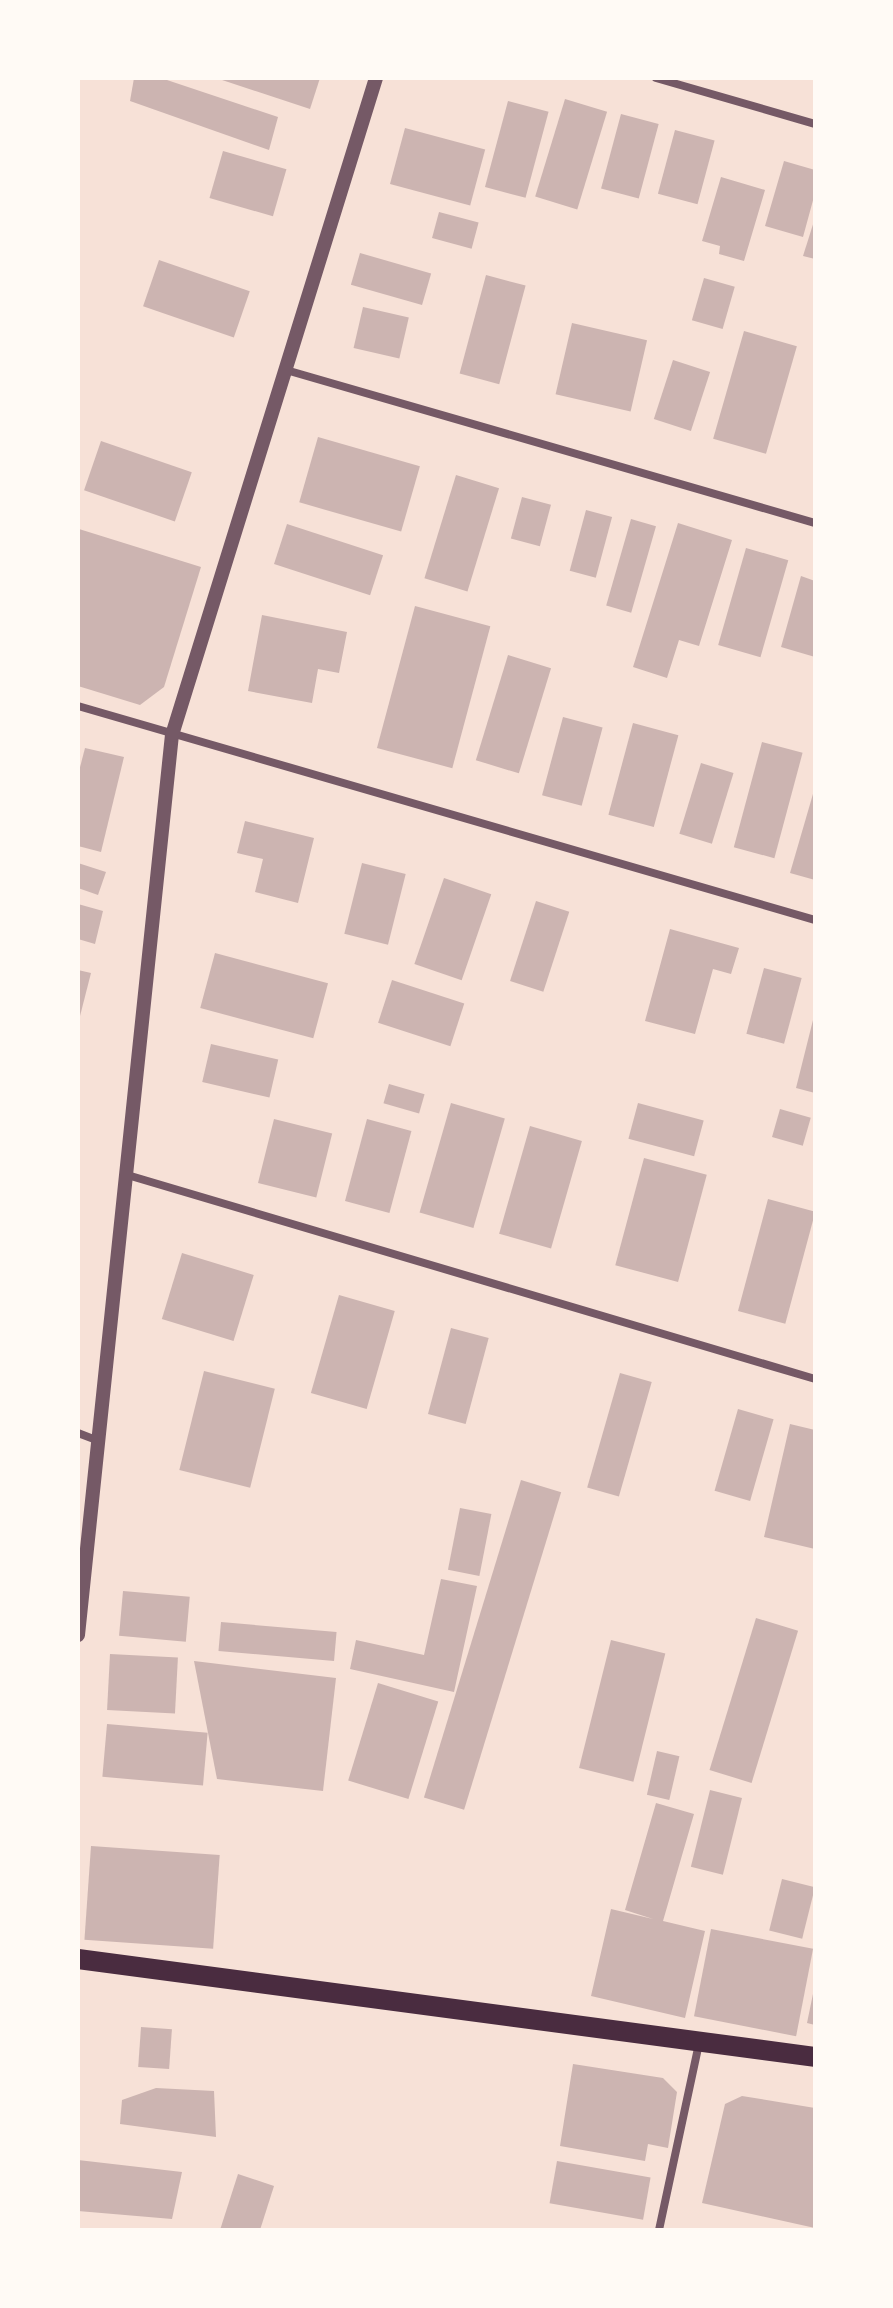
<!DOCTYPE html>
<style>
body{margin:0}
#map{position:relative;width:893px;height:2308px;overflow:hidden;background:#f7e1d7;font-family:"Sofia Sans Condensed",sans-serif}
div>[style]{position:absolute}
.building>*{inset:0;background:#ccb4b1;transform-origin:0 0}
.minor>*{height:8px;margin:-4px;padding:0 4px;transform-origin:4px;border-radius:4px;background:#755966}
.tertiary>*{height:14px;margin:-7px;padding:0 7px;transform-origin:7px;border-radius:7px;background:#755966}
.primary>*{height:20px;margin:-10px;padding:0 10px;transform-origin:10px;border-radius:10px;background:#4a2c40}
span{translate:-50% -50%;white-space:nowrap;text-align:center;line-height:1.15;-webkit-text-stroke:6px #fffaf5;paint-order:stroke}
.frame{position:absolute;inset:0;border:80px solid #fffaf5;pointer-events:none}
</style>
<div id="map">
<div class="building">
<div style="clip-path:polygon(134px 78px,161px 78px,278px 117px,269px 150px,130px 101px)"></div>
<div style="clip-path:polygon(216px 78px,320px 78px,310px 109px)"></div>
<div style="left:565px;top:99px;width:44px;height:102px;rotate:17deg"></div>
<div style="left:508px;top:101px;width:42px;height:89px;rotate:15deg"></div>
<div style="left:621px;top:114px;width:39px;height:77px;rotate:15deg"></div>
<div style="left:405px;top:128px;width:83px;height:58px;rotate:15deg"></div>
<div style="left:675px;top:130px;width:41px;height:66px;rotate:15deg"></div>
<div style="left:223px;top:151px;width:66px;height:49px;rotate:16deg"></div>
<div style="clip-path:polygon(784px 161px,815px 170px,815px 193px,803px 237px,765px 226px)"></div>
<div style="clip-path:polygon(721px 177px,765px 190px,744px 261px,719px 254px,720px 246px,702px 241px)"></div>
<div style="left:439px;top:212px;width:41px;height:27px;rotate:15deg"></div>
<div style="clip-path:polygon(815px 218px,815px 259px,803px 256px)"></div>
<div style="left:360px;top:253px;width:74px;height:33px;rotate:16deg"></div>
<div style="left:159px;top:260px;width:96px;height:49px;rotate:19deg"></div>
<div style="left:486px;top:275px;width:41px;height:102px;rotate:15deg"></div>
<div style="left:704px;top:278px;width:32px;height:44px;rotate:16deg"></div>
<div style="left:363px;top:307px;width:47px;height:42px;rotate:13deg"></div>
<div style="left:572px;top:323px;width:77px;height:73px;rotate:13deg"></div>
<div style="left:744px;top:331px;width:55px;height:112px;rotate:16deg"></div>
<div style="left:673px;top:360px;width:39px;height:62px;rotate:18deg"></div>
<div style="left:318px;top:437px;width:106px;height:68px;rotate:16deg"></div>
<div style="left:101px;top:441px;width:96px;height:52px;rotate:19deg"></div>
<div style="left:456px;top:475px;width:45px;height:108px;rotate:17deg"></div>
<div style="left:522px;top:497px;width:30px;height:43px;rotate:15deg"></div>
<div style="left:586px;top:510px;width:27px;height:63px;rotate:15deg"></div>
<div style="left:631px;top:519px;width:26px;height:90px;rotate:16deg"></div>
<div style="clip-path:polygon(678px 523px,732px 540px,699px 646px,679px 640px,667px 678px,633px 667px)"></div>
<div style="left:287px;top:524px;width:101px;height:42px;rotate:18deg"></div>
<div style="clip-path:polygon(79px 529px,201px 567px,164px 687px,140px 705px,78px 686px)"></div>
<div style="left:746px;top:548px;width:44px;height:101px;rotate:16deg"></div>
<div style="clip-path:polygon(801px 576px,815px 581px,815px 657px,781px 647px)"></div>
<div style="left:415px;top:606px;width:78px;height:147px;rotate:15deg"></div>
<div style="clip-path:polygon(262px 615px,347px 632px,339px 673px,318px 669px,312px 703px,248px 691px)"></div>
<div style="left:508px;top:655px;width:45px;height:110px;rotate:17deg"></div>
<div style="left:563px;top:717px;width:41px;height:81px;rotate:15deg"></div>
<div style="left:633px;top:723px;width:47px;height:95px;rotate:15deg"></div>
<div style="left:762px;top:742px;width:42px;height:109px;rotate:15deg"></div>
<div style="clip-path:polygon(85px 748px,124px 757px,101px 852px,78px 846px,78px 775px)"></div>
<div style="left:701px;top:763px;width:34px;height:74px;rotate:17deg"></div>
<div style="clip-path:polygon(815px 787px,815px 880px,790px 873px)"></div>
<div style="clip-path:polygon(245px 821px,314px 838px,298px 903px,255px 892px,263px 859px,237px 853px)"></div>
<div style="clip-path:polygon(78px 863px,106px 872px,98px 895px,78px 888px)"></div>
<div style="left:362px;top:863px;width:45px;height:73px;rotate:14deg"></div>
<div style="left:444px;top:878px;width:50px;height:91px;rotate:19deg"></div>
<div style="left:536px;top:901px;width:35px;height:84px;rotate:18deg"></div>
<div style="clip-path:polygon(78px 904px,103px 911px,95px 944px,78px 939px)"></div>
<div style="clip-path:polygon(670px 929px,739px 948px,731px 974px,713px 969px,695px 1034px,645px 1021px)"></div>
<div style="left:215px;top:953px;width:117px;height:57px;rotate:15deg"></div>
<div style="left:764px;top:968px;width:39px;height:68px;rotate:15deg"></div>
<div style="clip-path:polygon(78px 970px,91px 973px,79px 1020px,78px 1020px)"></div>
<div style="left:392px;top:980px;width:76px;height:45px;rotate:18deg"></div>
<div style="clip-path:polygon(815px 1012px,815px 1093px,796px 1088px)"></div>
<div style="left:211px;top:1044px;width:69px;height:39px;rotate:13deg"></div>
<div style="left:389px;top:1084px;width:37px;height:20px;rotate:16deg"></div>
<div style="left:451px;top:1103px;width:56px;height:114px;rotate:16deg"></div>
<div style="left:638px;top:1103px;width:68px;height:37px;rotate:15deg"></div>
<div style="left:780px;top:1109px;width:32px;height:29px;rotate:16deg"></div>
<div style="left:274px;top:1119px;width:60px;height:66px;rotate:14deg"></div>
<div style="left:367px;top:1119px;width:46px;height:85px;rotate:15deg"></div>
<div style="left:530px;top:1126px;width:54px;height:112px;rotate:16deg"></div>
<div style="left:644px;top:1158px;width:65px;height:111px;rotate:15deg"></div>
<div style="left:768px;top:1199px;width:49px;height:116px;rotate:15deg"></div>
<div style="left:182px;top:1253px;width:75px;height:69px;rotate:17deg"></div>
<div style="left:339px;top:1295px;width:58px;height:102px;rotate:16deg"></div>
<div style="left:451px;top:1328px;width:39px;height:89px;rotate:15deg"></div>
<div style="left:204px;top:1371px;width:73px;height:102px;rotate:14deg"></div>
<div style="left:620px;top:1373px;width:33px;height:119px;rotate:16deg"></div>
<div style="left:738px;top:1409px;width:37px;height:85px;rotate:16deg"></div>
<div style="clip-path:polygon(790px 1424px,815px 1430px,815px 1549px,764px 1537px)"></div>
<div style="left:521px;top:1480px;width:42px;height:332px;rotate:17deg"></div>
<div style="left:460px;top:1508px;width:32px;height:63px;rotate:11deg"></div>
<div style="clip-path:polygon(441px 1579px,477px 1586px,454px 1692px,350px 1669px,356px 1640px,424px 1655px)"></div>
<div style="left:123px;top:1591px;width:67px;height:45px;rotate:5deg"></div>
<div style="left:756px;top:1618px;width:44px;height:159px;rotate:17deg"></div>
<div style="left:221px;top:1622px;width:116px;height:29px;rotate:5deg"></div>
<div style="left:611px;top:1640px;width:56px;height:132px;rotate:14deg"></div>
<div style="left:110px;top:1654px;width:68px;height:56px;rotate:3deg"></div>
<div style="clip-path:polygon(194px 1661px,336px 1678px,323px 1791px,217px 1779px)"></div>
<div style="left:378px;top:1683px;width:63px;height:102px;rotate:17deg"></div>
<div style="left:107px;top:1724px;width:101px;height:53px;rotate:5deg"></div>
<div style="left:657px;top:1751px;width:23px;height:45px;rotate:13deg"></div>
<div style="left:710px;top:1790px;width:33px;height:79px;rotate:14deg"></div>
<div style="clip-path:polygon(656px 1803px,694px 1814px,663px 1921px,705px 1931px,685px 2018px,591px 1996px,611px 1909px,653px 1919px,625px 1910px)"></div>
<div style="left:91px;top:1846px;width:129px;height:94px;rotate:4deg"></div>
<div style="left:782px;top:1879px;width:34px;height:53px;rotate:14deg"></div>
<div style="left:711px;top:1929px;width:104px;height:89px;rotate:11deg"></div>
<div style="clip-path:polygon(814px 1989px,815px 1989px,815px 2025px,807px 2023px)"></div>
<div style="left:141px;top:2027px;width:31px;height:40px;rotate:4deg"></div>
<div style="clip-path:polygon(573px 2064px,663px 2078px,677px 2092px,668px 2148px,648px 2144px,645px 2161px,560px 2146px)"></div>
<div style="clip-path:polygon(156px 2088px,214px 2091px,216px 2137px,120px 2124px,122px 2100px)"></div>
<div style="clip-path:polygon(742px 2096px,815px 2108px,815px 2228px,702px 2203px,725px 2104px)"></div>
<div style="clip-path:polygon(78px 2160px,182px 2172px,172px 2219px,78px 2211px)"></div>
<div style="left:557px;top:2161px;width:95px;height:43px;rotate:10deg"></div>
<div style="clip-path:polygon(238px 2174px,274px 2186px,260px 2230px,220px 2230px)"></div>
</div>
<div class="minor">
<div style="left:656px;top:78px;width:166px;rotate:16.1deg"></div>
<div style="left:286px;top:370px;width:551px;rotate:16.13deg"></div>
<div style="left:78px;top:706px;width:767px;rotate:16.19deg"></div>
<div style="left:124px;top:1174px;width:721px;rotate:16.52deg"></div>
<div style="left:78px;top:1433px;width:22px;rotate:21deg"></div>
<div style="left:659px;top:2230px;width:191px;rotate:-77.9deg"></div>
</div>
<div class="tertiary">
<div style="left:78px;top:1635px;width:905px;rotate:-84.04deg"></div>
<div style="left:172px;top:735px;width:688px;rotate:-72.75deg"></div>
</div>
<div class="primary">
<div style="left:78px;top:1959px;width:743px;rotate:7.57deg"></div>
</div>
<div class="frame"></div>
</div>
